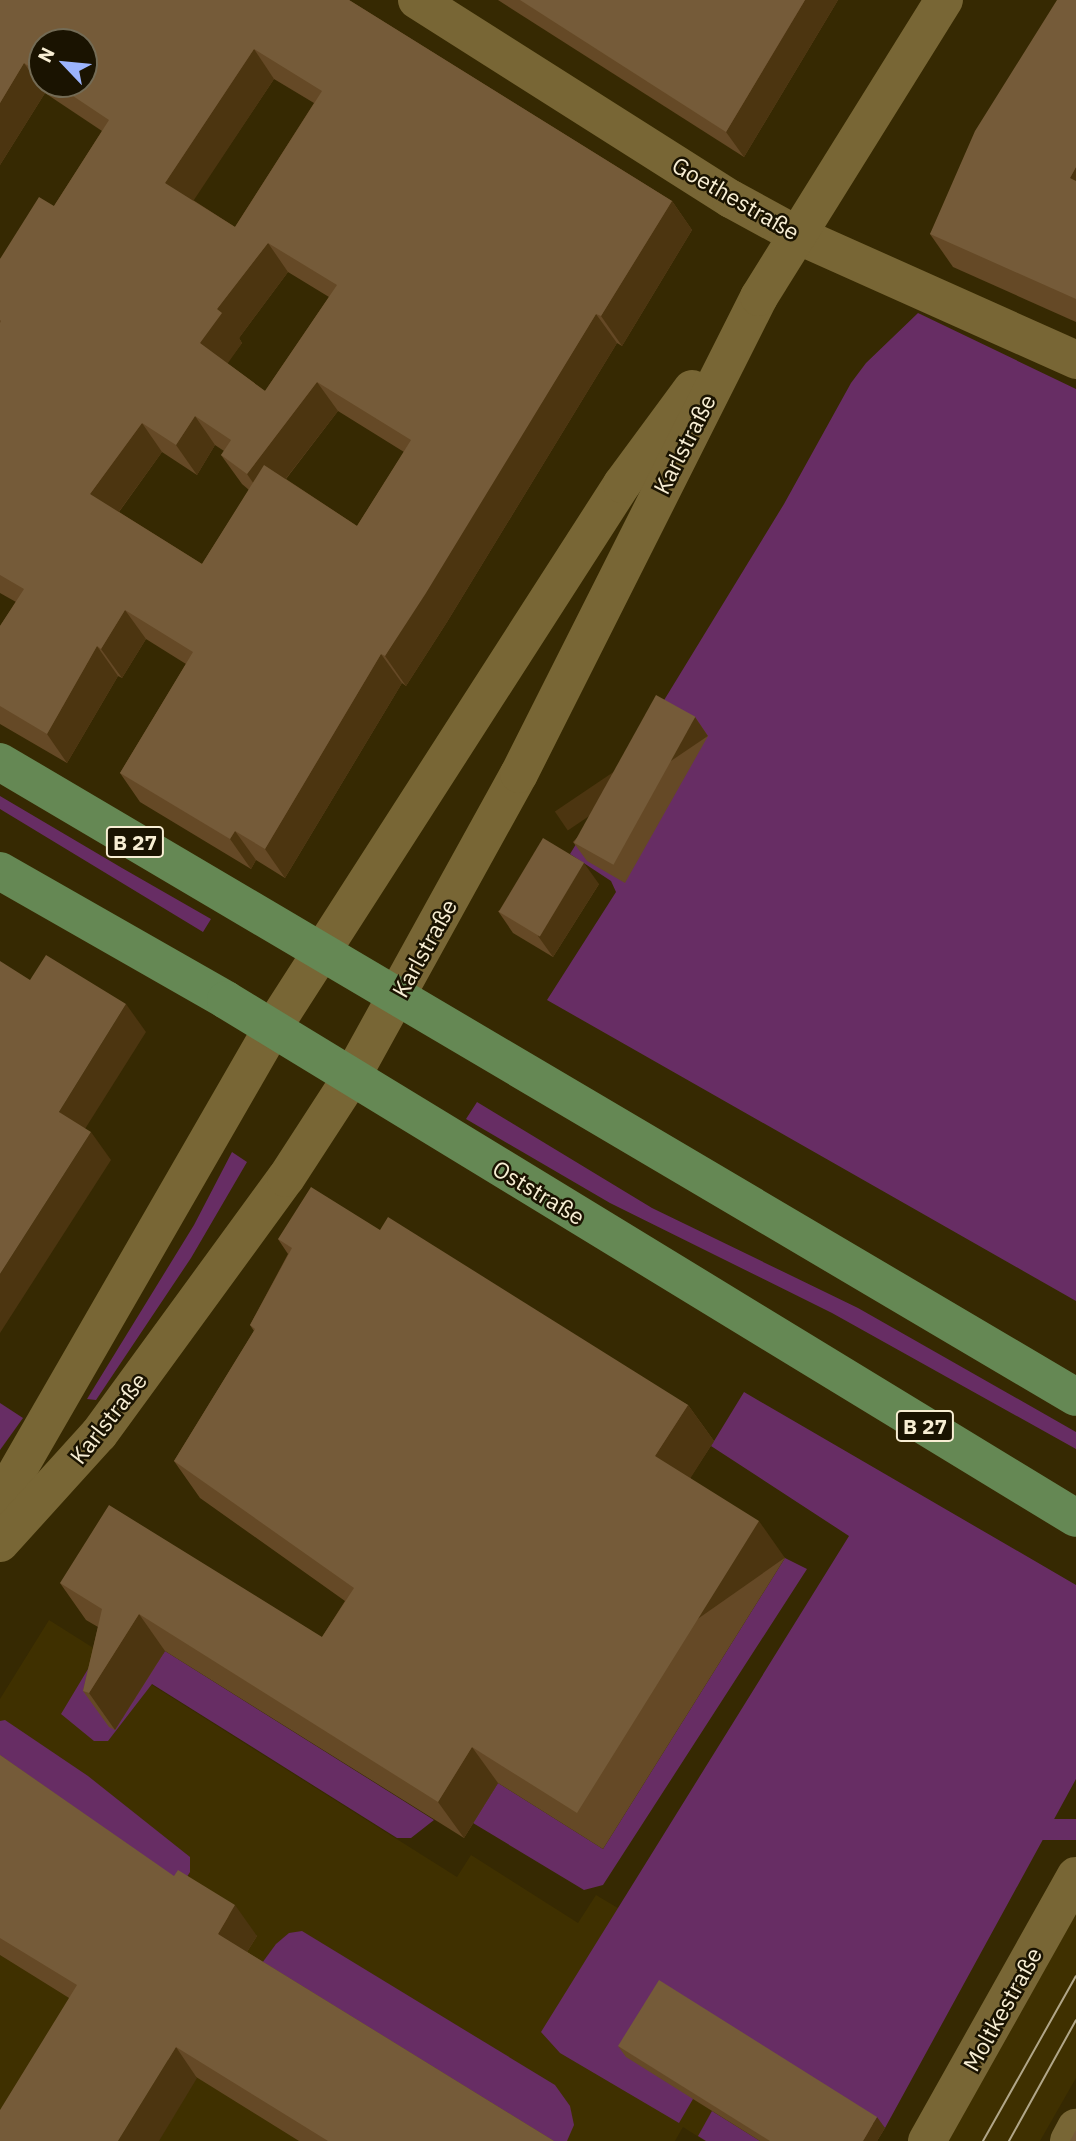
<!DOCTYPE html>
<meta charset="utf-8">
<style>
body{margin:0}
#map{position:relative;width:1076px;height:2141px;overflow:hidden;background:#362902;font-family:"IBM Plex Sans",sans-serif}
div>[style]{position:absolute}
.built>*{inset:0;background:#3f3000}
.green>*{inset:0;background:#672d64;transform-origin:0 0}
.minor>*{height:38px;margin:-19px;padding:0 19px;transform-origin:19px;border-radius:19px;background:#786635}
.major>*{height:38px;margin:-19px;padding:0 19px;transform-origin:19px;border-radius:19px;background:#658854}
.tram>*{height:2px;margin:-1px;padding:0 1px;transform-origin:1px;border-radius:1px;background:#b1a688}
.wall>*{inset:0;background:#654926}
.shaded-wall>*{inset:0;background:#4c3510;transform-origin:0 0}
.building>*{inset:0;background:#755b39;transform-origin:0 0}
span{translate:-50% -50%;white-space:nowrap;text-align:center;line-height:1.15;-webkit-text-stroke:5px #1a1301;paint-order:stroke}
.shield-label span{padding:2px 5px;background:#1a1301;border:2px solid;border-radius:5px;-webkit-text-stroke-width:0}
.shield-label{font-size:21px;color:#f8eed4;font-weight:700}
.street-label{font-size:23px;color:#f8eed4}
.north{position:absolute;left:28px;top:28px;width:70px;height:70px;box-sizing:border-box;background:#1a1301;border:2px solid #736b55;border-radius:50%;rotate:296deg;font-size:19px;font-weight:700;line-height:28px;text-align:center;color:#f8eed4}
.north::after{content:'';display:block;margin:auto;width:24px;height:32px;background:#9cb4fd;clip-path:polygon(50% 0,100% 100%,50% 72%,0 100%)}
</style>
<div id="map">
<div class="built">
<div style="clip-path:polygon(49px 1620px,457px 1877px,471px 1855px,578px 1923px,596px 1895px,906px 2079px,872px 2141px,705px 2141px,683px 2127px,675px 2141px,0 2141px,0 1699px)"></div>
<div style="clip-path:polygon(1076px 1907px,1076px 2078px,1040px 2141px,943px 2141px)"></div>
</div>
<div class="green">
<div style="clip-path:polygon(918px 313px,1076px 389px,1076px 1301px,547px 1000px,616px 892px,611px 881px,570px 854px,784px 504px,851px 383px,866px 363px)"></div>
<div style="clip-path:polygon(0 796px,122px 868px,211px 919px,203px 932px,0 809px)"></div>
<div style="clip-path:polygon(477px 1102px,652px 1208px,858px 1308px,1076px 1432px,1076px 1449px,832px 1313px,610px 1203px,466px 1119px)"></div>
<div style="clip-path:polygon(232px 1152px,247px 1162px,191px 1258px,96px 1400px,87px 1399px,194px 1225px)"></div>
<div style="clip-path:polygon(744px 1392px,1076px 1585px,1076px 1779px,885px 2128px,667px 1992px,693px 2099px,679px 2123px,560px 2053px,541px 2032px,849px 1536px,711px 1446px)"></div>
<div style="clip-path:polygon(0 1403px,23px 1418px,0 1450px)"></div>
<div style="clip-path:polygon(785px 1558px,807px 1569px,603px 1885px,584px 1890px,473px 1823px,498px 1783px,603px 1849px)"></div>
<div style="clip-path:polygon(109px 1634px,157px 1663px,165px 1651px,434px 1820px,411px 1838px,397px 1838px,152px 1684px,108px 1741px,94px 1741px,61px 1714px)"></div>
<div style="clip-path:polygon(5px 1720px,88px 1776px,190px 1857px,190px 1872px,176px 1894px,0 1770px,0 1721px)"></div>
<div style="left:1076px;top:1819px;width:21px;height:368px;rotate:90deg"></div>
<div style="clip-path:polygon(302px 1931px,555px 2085px,570px 2106px,574px 2125px,567px 2141px,524px 2141px,254px 1974px,276px 1944px,289px 1933px)"></div>
<div style="clip-path:polygon(712px 2111px,760px 2141px,706px 2141px,698px 2136px)"></div>
</div>
<div class="minor">
<div style="left:417px;top:0;width:372px;rotate:32.4deg"></div>
<div style="left:731px;top:199px;width:75px;rotate:28.6deg"></div>
<div style="left:797px;top:235px;width:306px;rotate:24.1deg"></div>
<div style="left:0;top:1501px;width:545px;rotate:-60.05deg"></div>
<div style="left:272px;top:1029px;width:648px;rotate:-57.29deg"></div>
<div style="left:622px;top:484px;width:118px;rotate:-53.6deg"></div>
<div style="left:0;top:1543px;width:147px;rotate:-47.8deg"></div>
<div style="left:99px;top:1434px;width:317px;rotate:-53.9deg"></div>
<div style="left:286px;top:1178px;width:119px;rotate:-57deg"></div>
<div style="left:351px;top:1078px;width:347px;rotate:-61.1deg"></div>
<div style="left:519px;top:774px;width:534px;rotate:-63.29deg"></div>
<div style="left:759px;top:297px;width:350px;rotate:-58.1deg"></div>
<div style="left:927px;top:2141px;width:304px;rotate:-60.7deg"></div>
<div style="left:1069px;top:2141px;width:15px;rotate:-62deg"></div>
</div>
<div class="major">
<div style="left:0;top:762px;width:1249px;rotate:30.55deg"></div>
<div style="left:0;top:871px;width:260px;rotate:29.7deg"></div>
<div style="left:226px;top:1000px;width:995px;rotate:31.36deg"></div>
</div>
<div class="tram">
<div style="left:983px;top:2141px;width:189px;rotate:-60.6deg"></div>
<div style="left:1009px;top:2141px;width:138px;rotate:-61deg"></div>
</div>
<div class="wall">
<div style="clip-path:polygon(evenodd,0 0,349px 0,672px 201px,692px 230px,622px 346px,617px 343px,447px 622px,406px 686px,402px 683px,285px 878px,256px 860px,251px 869px,140px 802px,120px 773px,186px 664px,146px 639px,122px 678px,118px 676px,67px 763px,0 724px,0 626px,16px 602px,0 593px,0 259px,54px 206px,102px 131px,45px 93px,0 165px,0 0,42px 42px,84px 84px,42px 84px,42px 42px,0 0,274px 79px,314px 103px,235px 227px,193px 200px,274px 79px,0 0,288px 272px,329px 297px,265px 391px,227px 363px,242px 343px,239px 338px,288px 272px,0 0,338px 411px,404px 452px,357px 526px,286px 479px,338px 411px,0 0,215px 445px,224px 451px,221px 455px,242px 484px,249px 490px,202px 564px,119px 512px,162px 452px,197px 475px,215px 445px)"></div>
<div style="clip-path:polygon(498px 0,838px 0,744px 157px)"></div>
<div style="clip-path:polygon(1076px 0,1076px 322px,953px 267px,930px 234px)"></div>
<div style="clip-path:polygon(695px 717px,708px 736px,625px 883px,587px 861px,573px 842px)"></div>
<div style="clip-path:polygon(599px 884px,553px 957px,513px 933px,498px 911px)"></div>
<div style="clip-path:polygon(380px 1230px,688px 1405px,714px 1441px,690px 1478px,785px 1558px,603px 1849px,498px 1783px,464px 1838px,165px 1651px,115px 1730px,109px 1727px,83px 1691px,98px 1627px,86px 1620px,60px 1583px,322px 1637px,345px 1601px,200px 1498px,174px 1461px,254px 1331px,250px 1325px,288px 1254px,278px 1239px)"></div>
<div style="clip-path:polygon(0 1755px,257px 1936px,247px 1952px,554px 2141px,299px 2141px,0 1955px)"></div>
<div style="clip-path:polygon(618px 2046px,885px 2128px,877px 2141px,760px 2141px,626px 2057px)"></div>
</div>
<div class="shaded-wall">
<div style="clip-path:polygon(805px 0,838px 0,744px 157px,726px 132px)"></div>
<div style="clip-path:polygon(254px 49px,274px 79px,186px 212px,165px 183px)"></div>
<div style="clip-path:polygon(24px 63px,45px 93px,0 165px,0 103px)"></div>
<div style="clip-path:polygon(1076px 167px,1076px 187px,1070px 178px)"></div>
<div style="clip-path:polygon(672px 201px,692px 230px,622px 346px,601px 316px)"></div>
<div style="clip-path:polygon(268px 243px,288px 272px,239px 338px,242px 343px,221px 373px,200px 343px,217px 309px)"></div>
<div style="clip-path:polygon(596px 314px,617px 343px,447px 622px,406px 686px,385px 656px)"></div>
<div style="clip-path:polygon(317px 382px,338px 411px,267px 503px,247px 474px)"></div>
<div style="clip-path:polygon(195px 416px,215px 445px,197px 475px,176px 445px)"></div>
<div style="clip-path:polygon(142px 423px,162px 452px,110px 524px,90px 494px)"></div>
<div style="clip-path:polygon(125px 610px,146px 639px,122px 678px,101px 649px)"></div>
<div style="clip-path:polygon(97px 646px,118px 676px,67px 763px,47px 734px)"></div>
<div style="clip-path:polygon(381px 654px,402px 683px,285px 878px,265px 849px)"></div>
<div style="left:695px;top:717px;width:23px;height:169px;rotate:56deg"></div>
<div style="clip-path:polygon(235px 831px,256px 860px,251px 869px,230px 839px)"></div>
<div style="clip-path:polygon(584px 863px,599px 884px,553px 957px,538px 936px)"></div>
<div style="clip-path:polygon(126px 1004px,146px 1032px,78px 1140px,59px 1112px)"></div>
<div style="clip-path:polygon(91px 1132px,111px 1160px,0 1333px,0 1274px)"></div>
<div style="clip-path:polygon(688px 1405px,714px 1441px,681px 1493px,655px 1456px)"></div>
<div style="left:759px;top:1521px;width:45px;height:344px;rotate:55deg"></div>
<div style="clip-path:polygon(139px 1614px,165px 1651px,115px 1730px,89px 1693px)"></div>
<div style="clip-path:polygon(472px 1747px,498px 1783px,464px 1838px,438px 1802px)"></div>
<div style="clip-path:polygon(235px 1905px,257px 1936px,239px 1965px,218px 1934px)"></div>
<div style="clip-path:polygon(176px 2047px,197px 2078px,159px 2141px,118px 2141px)"></div>
<div style="clip-path:polygon(877px 2117px,885px 2128px,877px 2141px,863px 2141px)"></div>
</div>
<div class="building">
<div style="clip-path:polygon(evenodd,0 0,349px 0,672px 201px,601px 316px,596px 314px,426px 593px,385px 656px,381px 654px,265px 849px,235px 831px,230px 839px,120px 773px,193px 652px,125px 610px,101px 649px,97px 646px,47px 734px,0 706px,0 626px,24px 589px,0 575px,0 323px,1px 321px,0 320px,0 259px,39px 197px,54px 206px,109px 120px,55px 84px,84px 84px,84px 42px,42px 42px,42px 75px,24px 63px,0 103px,0 0,254px 49px,322px 91px,235px 227px,165px 183px,254px 49px,0 0,268px 243px,337px 285px,265px 391px,200px 343px,222px 313px,217px 309px,268px 243px,0 0,317px 382px,411px 440px,357px 526px,264px 465px,202px 564px,90px 494px,142px 423px,176px 445px,195px 416px,231px 440px,221px 455px,247px 474px,317px 382px)"></div>
<div style="clip-path:polygon(520px 0,805px 0,726px 132px)"></div>
<div style="clip-path:polygon(1057px 0,1076px 0,1076px 167px,1070px 178px,1076px 181px,1076px 299px,930px 234px,975px 131px)"></div>
<div style="left:656px;top:695px;width:45px;height:169px;rotate:29deg"></div>
<div style="left:543px;top:838px;width:48px;height:86px;rotate:31deg"></div>
<div style="clip-path:polygon(46px 955px,126px 1004px,59px 1112px,91px 1132px,0 1274px,0 961px,30px 980px)"></div>
<div style="clip-path:polygon(311px 1187px,380px 1230px,388px 1217px,688px 1405px,655px 1456px,759px 1521px,577px 1813px,472px 1747px,438px 1802px,139px 1614px,89px 1693px,83px 1691px,102px 1609px,60px 1583px,109px 1505px,322px 1637px,354px 1588px,174px 1461px,255px 1329px,250px 1325px,292px 1248px,278px 1239px)"></div>
<div style="clip-path:polygon(0 1755px,174px 1876px,178px 1870px,235px 1905px,218px 1934px,554px 2141px,328px 2141px,176px 2047px,118px 2141px,0 2141px,0 2110px,77px 1985px,0 1938px)"></div>
<div style="clip-path:polygon(659px 1980px,877px 2117px,863px 2141px,770px 2141px,618px 2046px)"></div>
<div style="clip-path:polygon(1076px 2130px,1076px 2141px,1070px 2141px)"></div>
</div>
<div class="shield-label">
<span style="left:135px;top:842px">B 27</span>
<span style="left:925px;top:1426px">B 27</span>
</div>
<div class="street-label">
<span style="left:736px;top:198px;rotate:30deg">Goethestraße</span>
<span style="left:684px;top:444px;rotate:-63deg">Karlstraße</span>
<span style="left:424px;top:948px;rotate:-61deg">Karlstraße</span>
<span style="left:539px;top:1192px;rotate:31deg">Oststraße</span>
<span style="left:108px;top:1418px;rotate:-52deg">Karlstraße</span>
<span style="left:1002px;top:2009px;rotate:-61deg">Moltkestraße</span>
</div>
<div class="north">N</div>
</div>
